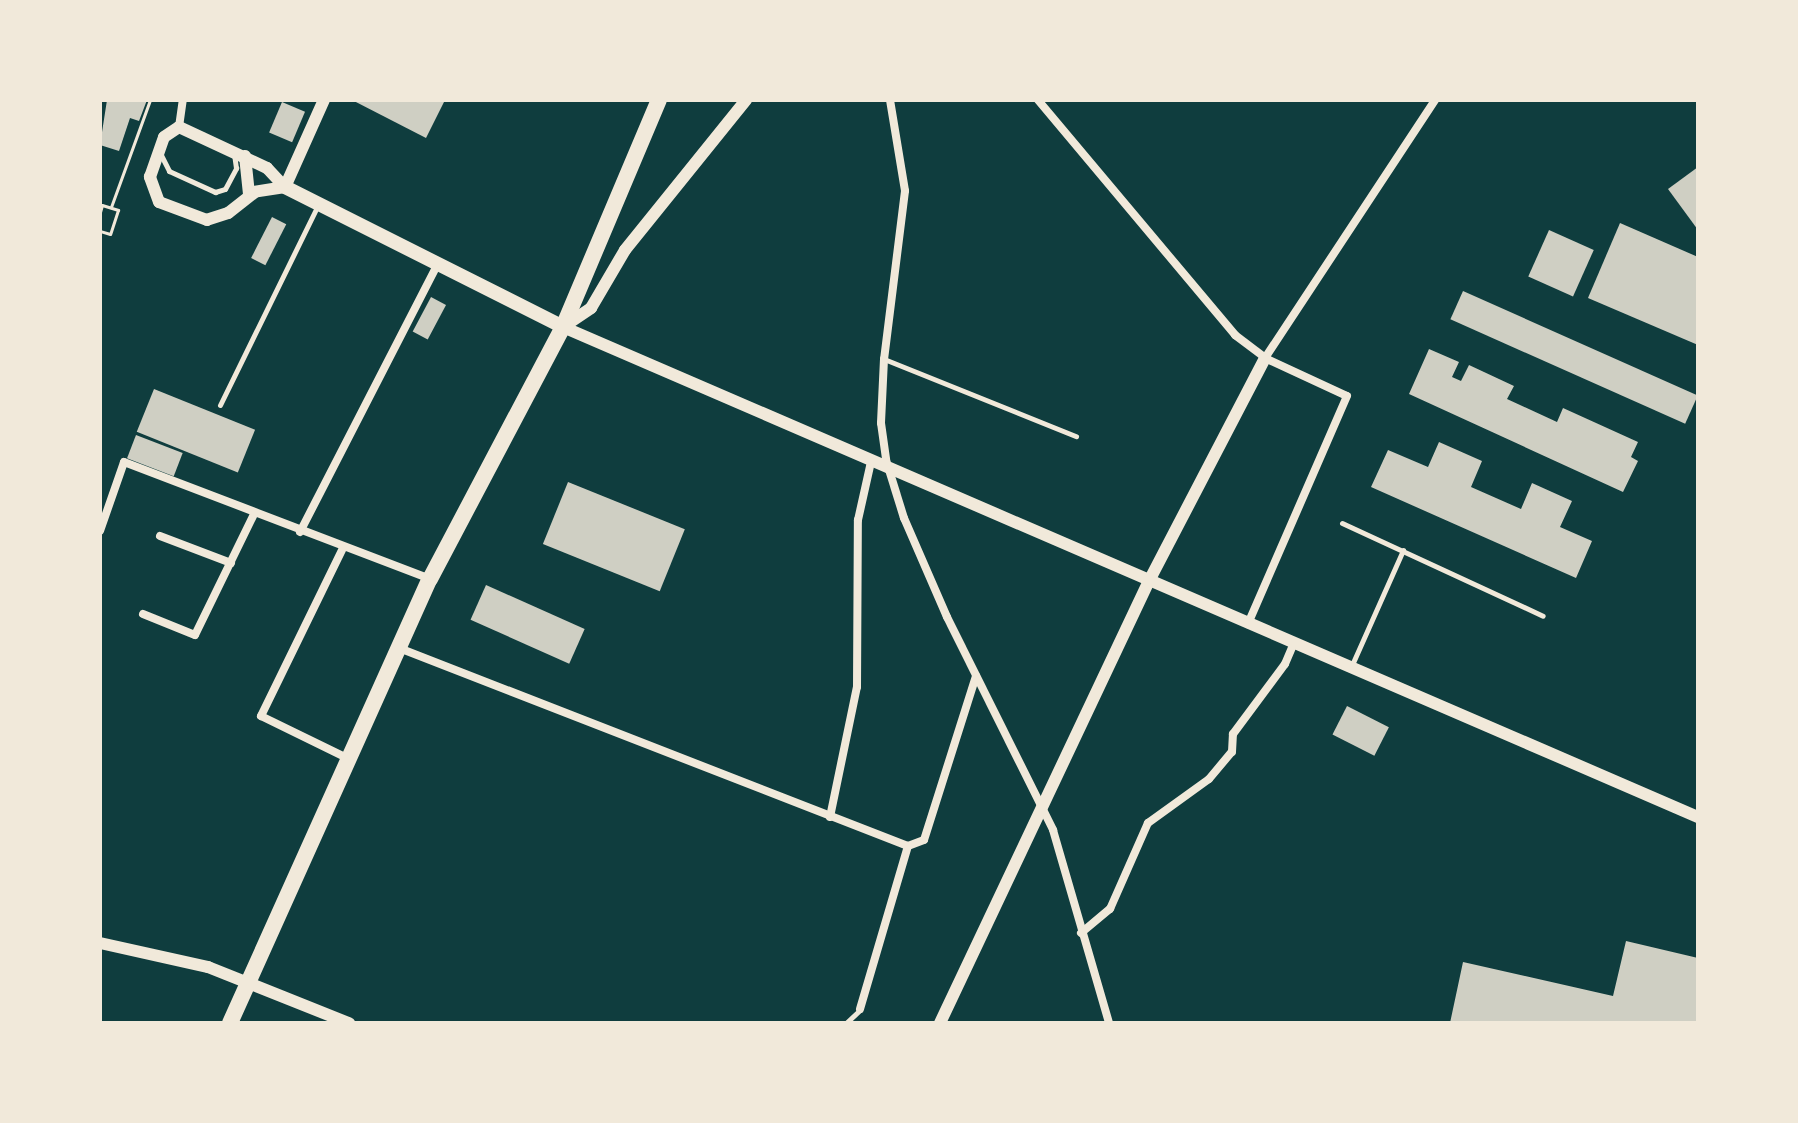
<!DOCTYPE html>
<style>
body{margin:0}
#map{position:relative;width:1798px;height:1123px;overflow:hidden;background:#0f3d3e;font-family:"Source Sans 3",sans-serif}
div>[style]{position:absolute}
.building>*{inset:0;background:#cfcfc3;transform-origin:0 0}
.path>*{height:3px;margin:-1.5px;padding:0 1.5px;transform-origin:1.5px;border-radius:1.5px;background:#f1e9da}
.service>*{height:5px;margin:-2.5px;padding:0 2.5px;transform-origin:2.5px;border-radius:2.5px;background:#f1e9da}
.minor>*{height:8px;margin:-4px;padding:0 4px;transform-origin:4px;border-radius:4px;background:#f1e9da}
.tertiary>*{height:12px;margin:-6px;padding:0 6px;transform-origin:6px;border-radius:6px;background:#f1e9da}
.secondary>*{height:14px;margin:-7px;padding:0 7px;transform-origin:7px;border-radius:7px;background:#f1e9da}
.trunk>*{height:16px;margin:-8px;padding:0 8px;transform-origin:8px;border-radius:8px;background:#f1e9da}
span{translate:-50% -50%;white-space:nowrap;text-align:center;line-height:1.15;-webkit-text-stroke:6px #f1e9da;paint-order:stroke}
.frame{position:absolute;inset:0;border:102px solid #f1e9da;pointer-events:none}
</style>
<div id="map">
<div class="building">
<div style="clip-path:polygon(107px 100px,147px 100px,139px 121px,130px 118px,119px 151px,100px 145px)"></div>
<div style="clip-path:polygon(352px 100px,445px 100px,426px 138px)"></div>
<div style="left:282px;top:102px;width:25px;height:33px;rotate:23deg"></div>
<div style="clip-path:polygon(1698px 167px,1698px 230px,1668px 189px)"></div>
<div style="left:272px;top:217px;width:16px;height:46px;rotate:27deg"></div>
<div style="clip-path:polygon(1620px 223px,1698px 257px,1698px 345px,1588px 298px)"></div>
<div style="left:1549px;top:230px;width:49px;height:51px;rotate:24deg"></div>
<div style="left:1463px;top:291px;width:257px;height:31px;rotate:24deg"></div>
<div style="left:431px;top:297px;width:17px;height:39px;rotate:28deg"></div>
<div style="clip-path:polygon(1429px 349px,1459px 362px,1452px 377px,1461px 381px,1469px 365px,1514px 386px,1507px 399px,1557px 422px,1563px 408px,1638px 442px,1631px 457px,1638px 461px,1623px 492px,1409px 394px)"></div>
<div style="left:154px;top:389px;width:109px;height:46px;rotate:22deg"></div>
<div style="left:136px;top:435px;width:50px;height:25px;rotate:21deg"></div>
<div style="clip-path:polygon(1439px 442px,1482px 461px,1471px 487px,1521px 509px,1532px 483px,1572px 501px,1560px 527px,1592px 541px,1576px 578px,1371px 487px,1388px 450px,1428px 467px)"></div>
<div style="left:568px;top:482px;width:126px;height:67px;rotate:22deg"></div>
<div style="left:486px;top:585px;width:108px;height:38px;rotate:24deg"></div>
<div style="left:1347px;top:706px;width:47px;height:32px;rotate:27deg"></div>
<div style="clip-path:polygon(1626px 941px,1698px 958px,1698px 1023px,1450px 1023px,1463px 962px,1613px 996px)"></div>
</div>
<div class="path">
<div style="left:111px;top:207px;width:114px;rotate:-70deg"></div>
<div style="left:100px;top:212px;width:7px;rotate:-74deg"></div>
<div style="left:102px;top:205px;width:17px;rotate:17deg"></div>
<div style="left:118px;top:210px;width:25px;rotate:108deg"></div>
<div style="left:110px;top:234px;width:10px;rotate:-163deg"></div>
</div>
<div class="service">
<div style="left:161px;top:155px;width:18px;rotate:63deg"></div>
<div style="left:169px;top:171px;width:51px;rotate:24.5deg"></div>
<div style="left:215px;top:192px;width:10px;rotate:-17deg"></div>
<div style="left:225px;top:189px;width:24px;rotate:-62deg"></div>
<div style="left:236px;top:168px;width:14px;rotate:-98deg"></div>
<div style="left:884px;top:359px;width:207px;rotate:21.9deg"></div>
<div style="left:220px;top:405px;width:223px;rotate:-63.9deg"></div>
<div style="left:1342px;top:523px;width:221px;rotate:24.8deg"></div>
<div style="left:1351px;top:667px;width:128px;rotate:-66deg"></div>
<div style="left:846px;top:1023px;width:19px;rotate:-43deg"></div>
</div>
<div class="minor">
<div style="left:890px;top:100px;width:92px;rotate:80.6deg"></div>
<div style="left:905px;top:191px;width:169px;rotate:97.1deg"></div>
<div style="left:884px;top:359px;width:64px;rotate:92.7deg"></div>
<div style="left:881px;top:423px;width:37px;rotate:82deg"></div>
<div style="left:886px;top:460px;width:61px;rotate:72.8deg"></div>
<div style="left:904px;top:518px;width:108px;rotate:66.5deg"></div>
<div style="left:947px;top:617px;width:238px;rotate:63.5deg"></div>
<div style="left:1053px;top:830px;width:201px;rotate:73.8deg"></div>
<div style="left:1038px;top:100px;width:307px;rotate:50deg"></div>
<div style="left:1235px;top:335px;width:38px;rotate:37deg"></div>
<div style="left:1265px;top:358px;width:90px;rotate:24.9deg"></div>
<div style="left:1347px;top:396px;width:249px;rotate:113.5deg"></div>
<div style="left:179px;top:127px;width:27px;rotate:-82deg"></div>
<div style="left:1265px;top:358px;width:309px;rotate:-56.6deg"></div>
<div style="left:100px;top:531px;width:73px;rotate:-70.8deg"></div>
<div style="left:124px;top:462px;width:328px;rotate:20.9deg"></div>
<div style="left:300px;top:532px;width:301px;rotate:-62.8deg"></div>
<div style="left:160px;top:536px;width:76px;rotate:20.8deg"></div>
<div style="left:343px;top:548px;width:187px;rotate:116deg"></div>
<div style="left:261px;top:716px;width:96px;rotate:26deg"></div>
<div style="left:143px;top:614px;width:56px;rotate:22deg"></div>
<div style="left:195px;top:635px;width:135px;rotate:-64deg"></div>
<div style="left:399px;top:648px;width:546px;rotate:21.26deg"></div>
<div style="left:830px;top:817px;width:133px;rotate:-78.3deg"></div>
<div style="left:857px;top:687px;width:167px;rotate:-89.7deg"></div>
<div style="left:858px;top:520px;width:59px;rotate:-77.4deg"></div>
<div style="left:1081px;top:933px;width:38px;rotate:-40deg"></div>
<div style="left:1110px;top:909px;width:94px;rotate:-66.2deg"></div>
<div style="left:1148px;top:823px;width:75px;rotate:-35.8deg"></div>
<div style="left:1209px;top:779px;width:35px;rotate:-50deg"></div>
<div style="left:1232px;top:752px;width:18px;rotate:-87deg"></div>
<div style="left:1233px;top:734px;width:87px;rotate:-53.4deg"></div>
<div style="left:1285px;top:664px;width:23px;rotate:-67deg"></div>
<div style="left:860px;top:1009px;width:170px;rotate:-73.6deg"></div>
<div style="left:908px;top:846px;width:17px;rotate:-21deg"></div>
<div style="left:924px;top:840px;width:172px;rotate:-72.4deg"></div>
</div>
<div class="tertiary">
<div style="left:179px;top:127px;width:97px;rotate:25deg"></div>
<div style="left:267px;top:168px;width:26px;rotate:47deg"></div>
<div style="left:285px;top:187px;width:30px;rotate:171deg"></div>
<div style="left:255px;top:192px;width:34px;rotate:142deg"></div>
<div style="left:228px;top:213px;width:22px;rotate:162deg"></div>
<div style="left:207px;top:220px;width:51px;rotate:-159.4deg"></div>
<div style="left:159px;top:202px;width:27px;rotate:-110deg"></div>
<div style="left:150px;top:177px;width:42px;rotate:-70.7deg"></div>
<div style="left:164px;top:137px;width:18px;rotate:-34deg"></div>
<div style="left:245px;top:156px;width:38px;rotate:84deg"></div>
<div style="left:285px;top:187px;width:95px;rotate:-65.9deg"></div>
<div style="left:563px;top:327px;width:1236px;rotate:23.35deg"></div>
<div style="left:563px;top:327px;width:34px;rotate:-34deg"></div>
<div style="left:591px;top:308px;width:67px;rotate:-59.6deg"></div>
<div style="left:625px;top:250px;width:193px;rotate:-51.1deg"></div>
<div style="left:100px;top:943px;width:111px;rotate:12.5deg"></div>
<div style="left:208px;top:967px;width:152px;rotate:21.7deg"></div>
<div style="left:940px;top:1023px;width:489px;rotate:-64.7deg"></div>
<div style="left:1149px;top:581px;width:251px;rotate:-62.5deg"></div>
</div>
<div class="secondary">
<div style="left:285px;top:187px;width:311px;rotate:26.7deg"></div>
</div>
<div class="trunk">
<div style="left:230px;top:1023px;width:487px;rotate:-65.8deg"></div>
<div style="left:430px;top:579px;width:285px;rotate:-62.2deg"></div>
<div style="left:563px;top:327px;width:246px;rotate:-67.1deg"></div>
</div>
<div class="frame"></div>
</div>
